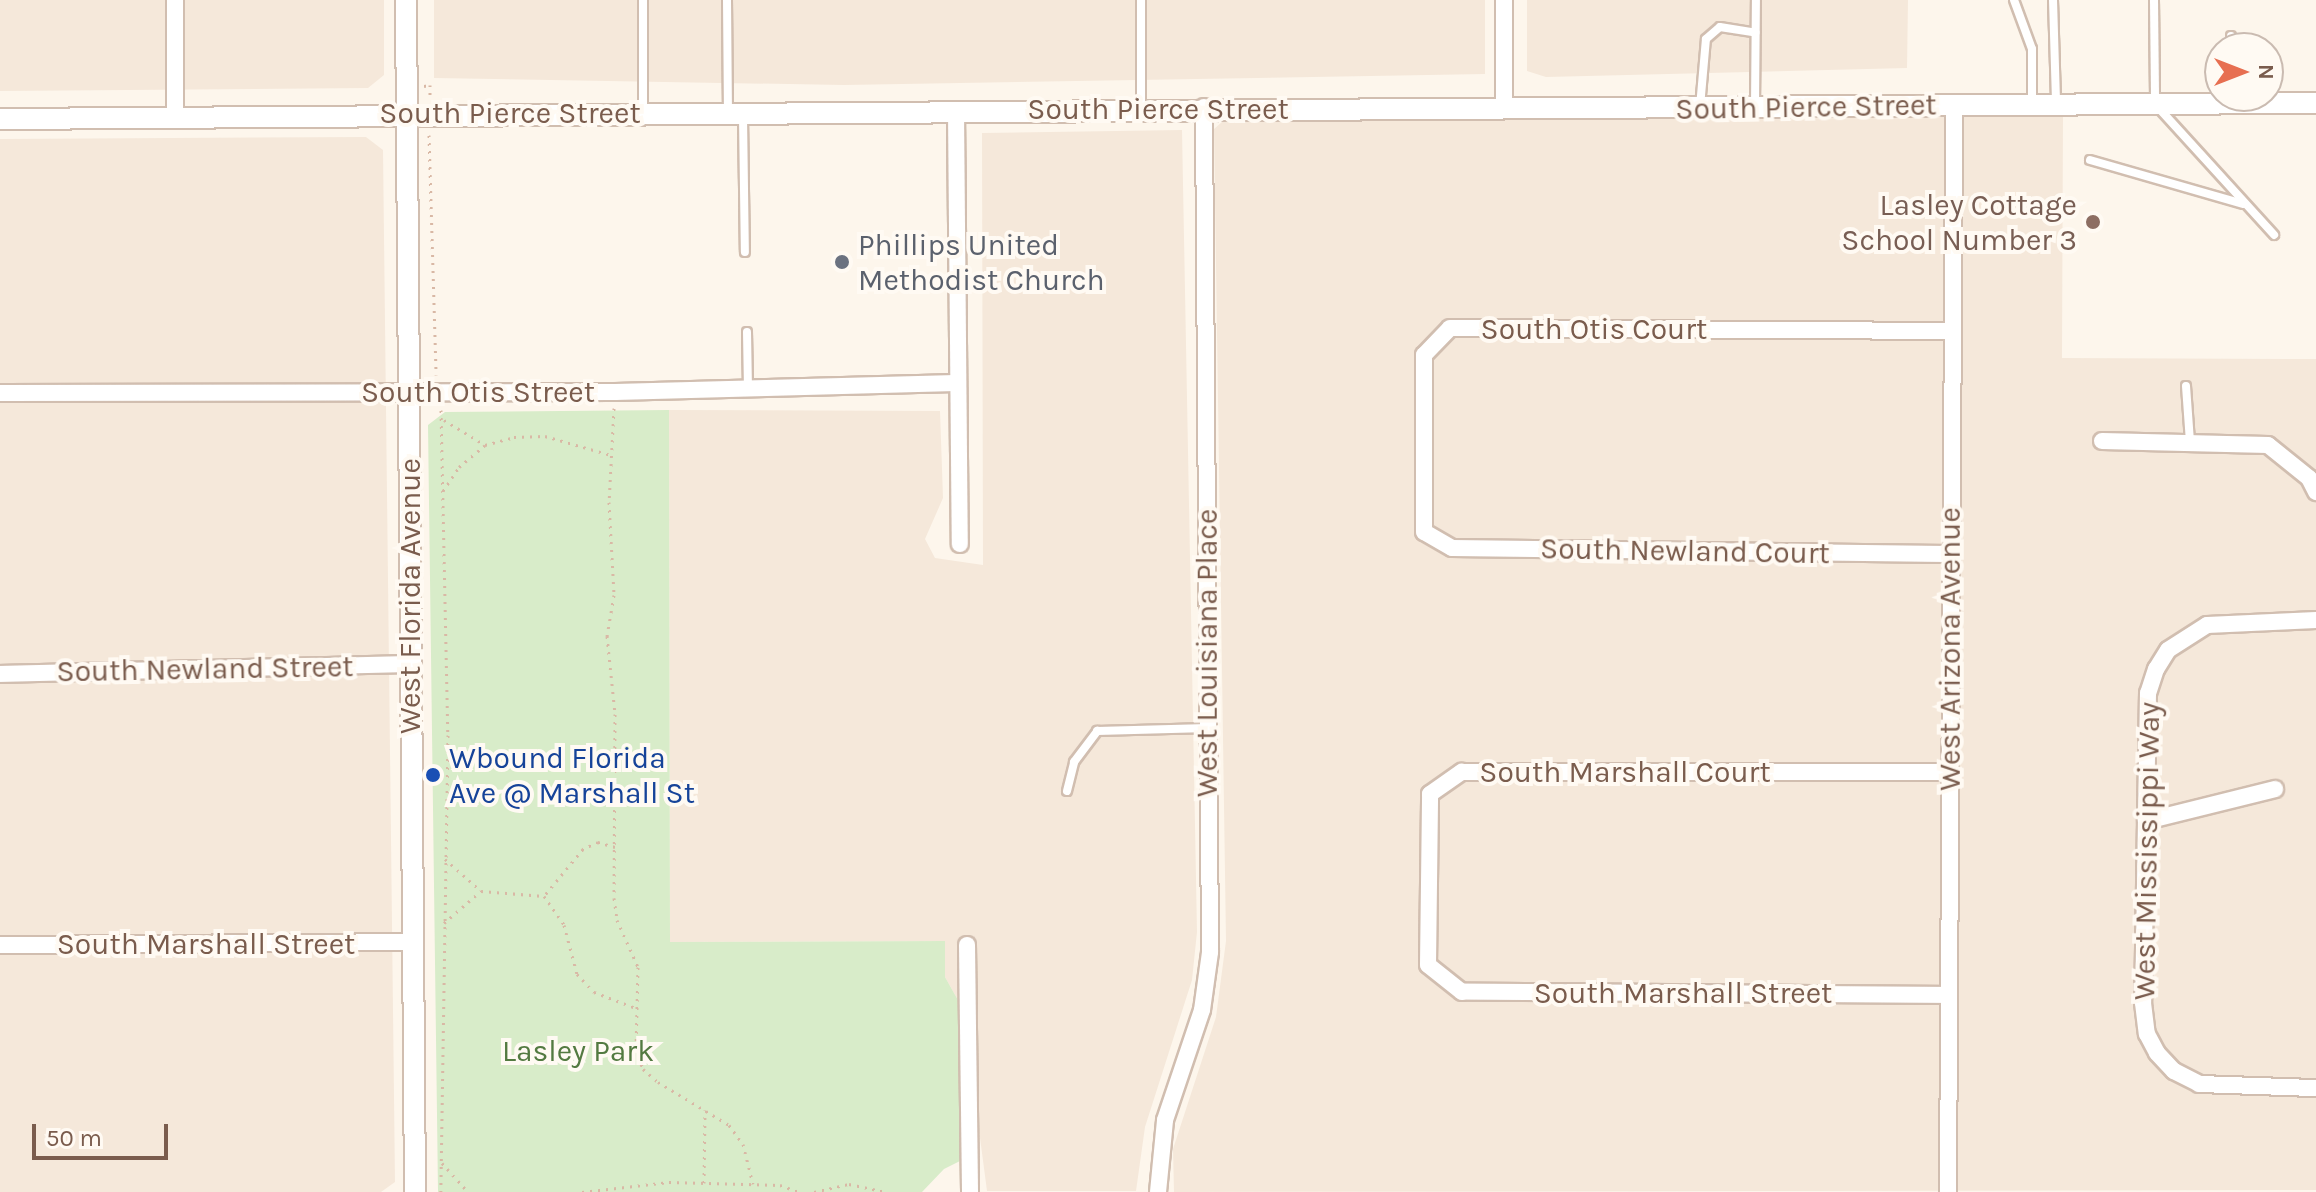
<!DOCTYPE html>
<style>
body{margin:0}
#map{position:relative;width:2316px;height:1192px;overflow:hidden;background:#fdf6ec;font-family:Karla,sans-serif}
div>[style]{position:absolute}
.residential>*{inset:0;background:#f5e8da}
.green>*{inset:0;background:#d8ecc9}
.path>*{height:3px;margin-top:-1.5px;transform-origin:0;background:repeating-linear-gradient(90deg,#d9b8a5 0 2px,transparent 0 8px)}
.roads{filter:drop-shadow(2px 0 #d1beb0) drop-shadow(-2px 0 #d1beb0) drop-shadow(0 2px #d1beb0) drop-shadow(0 -2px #d1beb0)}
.service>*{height:8px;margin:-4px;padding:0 4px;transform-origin:4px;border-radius:4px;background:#fff}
.minor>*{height:16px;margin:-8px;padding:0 8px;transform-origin:8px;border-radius:8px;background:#fff}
.tertiary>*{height:20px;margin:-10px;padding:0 10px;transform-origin:10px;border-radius:10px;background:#fff}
.dots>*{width:22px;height:22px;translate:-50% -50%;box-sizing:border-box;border:4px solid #fffaf3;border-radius:50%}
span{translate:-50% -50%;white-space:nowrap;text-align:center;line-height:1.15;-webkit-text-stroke:8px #fffaf3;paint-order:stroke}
.street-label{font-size:30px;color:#7a5c4d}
.education-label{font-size:30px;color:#785e54}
.right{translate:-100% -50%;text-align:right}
.worship-label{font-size:30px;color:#5b616d}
.left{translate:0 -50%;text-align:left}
.transit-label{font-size:30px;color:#164399}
.park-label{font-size:30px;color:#537a41}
.north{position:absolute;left:2204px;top:32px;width:80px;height:80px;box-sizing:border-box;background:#fffaf3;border:2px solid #cabbb1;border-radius:50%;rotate:90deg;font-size:22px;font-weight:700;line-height:32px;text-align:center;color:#7a5c4d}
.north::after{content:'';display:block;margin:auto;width:28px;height:36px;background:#e76f51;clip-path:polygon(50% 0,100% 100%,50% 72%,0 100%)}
.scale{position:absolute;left:32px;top:1124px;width:136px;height:36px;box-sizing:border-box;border:4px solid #7a5c4d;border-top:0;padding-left:10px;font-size:24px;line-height:28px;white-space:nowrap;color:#7a5c4d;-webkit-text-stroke:6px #fffaf3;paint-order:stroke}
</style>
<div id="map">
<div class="residential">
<div style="clip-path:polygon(0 0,384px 0,384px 75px,368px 88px,0 91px)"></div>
<div style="clip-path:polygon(434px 0,1485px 0,1485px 74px,844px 85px,434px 78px)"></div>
<div style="clip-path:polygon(1527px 0,1908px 0,1907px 68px,1546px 77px,1527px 71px)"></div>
<div style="clip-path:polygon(2063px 116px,2062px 358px,2316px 359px,2316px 1190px,1174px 1192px,1173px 1149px,1216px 1017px,1226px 941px,1214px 129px,1222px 122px)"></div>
<div style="clip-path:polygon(1182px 130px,1197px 932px,1192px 980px,1145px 1127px,1136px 1191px,987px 1191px,963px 1009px,945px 977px,944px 941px,670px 942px,669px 410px,940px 411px,943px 498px,925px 539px,935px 558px,983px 565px,982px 133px)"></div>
<div style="clip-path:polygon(366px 137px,383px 150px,395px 1182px,381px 1192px,0 1192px,0 139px)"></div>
</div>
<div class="green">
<div style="clip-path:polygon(669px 410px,670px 942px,945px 941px,945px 977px,963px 1009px,964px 1159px,944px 1169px,922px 1192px,438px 1192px,428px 425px,445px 412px)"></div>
</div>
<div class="path">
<div style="left:424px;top:86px;width:6px;rotate:-9deg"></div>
<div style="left:430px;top:85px;width:14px;rotate:90deg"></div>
<div style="left:429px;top:135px;width:240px;rotate:88.3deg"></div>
<div style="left:614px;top:408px;width:94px;rotate:93deg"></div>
<div style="left:609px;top:502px;width:93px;rotate:86.9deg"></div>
<div style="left:614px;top:595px;width:42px;rotate:99.7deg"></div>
<div style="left:607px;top:636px;width:78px;rotate:84.1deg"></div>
<div style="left:615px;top:714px;width:184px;rotate:90.3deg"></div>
<div style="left:614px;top:898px;width:22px;rotate:82deg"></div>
<div style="left:617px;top:920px;width:51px;rotate:65.9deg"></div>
<div style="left:638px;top:967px;width:82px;rotate:91.4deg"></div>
<div style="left:636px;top:1049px;width:21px;rotate:71deg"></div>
<div style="left:643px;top:1069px;width:20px;rotate:41deg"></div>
<div style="left:658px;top:1082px;width:83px;rotate:31.2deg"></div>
<div style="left:729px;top:1125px;width:24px;rotate:54deg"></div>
<div style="left:743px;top:1144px;width:41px;rotate:76deg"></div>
<div style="left:441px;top:410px;width:325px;rotate:88.8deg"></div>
<div style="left:448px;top:735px;width:457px;rotate:90.9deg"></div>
<div style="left:444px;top:420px;width:48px;rotate:31.4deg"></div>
<div style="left:443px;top:491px;width:29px;rotate:-56deg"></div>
<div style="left:459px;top:467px;width:34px;rotate:-40deg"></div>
<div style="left:485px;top:445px;width:30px;rotate:-15deg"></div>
<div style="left:514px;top:437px;width:31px;rotate:-2deg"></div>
<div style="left:545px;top:436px;width:69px;rotate:16.1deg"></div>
<div style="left:615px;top:847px;width:18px;rotate:-164deg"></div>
<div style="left:598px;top:842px;width:17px;rotate:155deg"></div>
<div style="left:583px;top:849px;width:61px;rotate:129.7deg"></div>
<div style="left:544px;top:896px;width:35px;rotate:55deg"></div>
<div style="left:564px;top:925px;width:51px;rotate:75.1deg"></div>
<div style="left:577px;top:974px;width:25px;rotate:47deg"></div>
<div style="left:594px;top:992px;width:45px;rotate:20.9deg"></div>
<div style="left:445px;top:859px;width:48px;rotate:41.6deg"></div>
<div style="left:444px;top:923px;width:49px;rotate:-40.9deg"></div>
<div style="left:481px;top:891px;width:63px;rotate:4.5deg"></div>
<div style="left:442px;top:1163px;width:39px;rotate:48deg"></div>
<div style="left:704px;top:1183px;width:73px;rotate:-89.2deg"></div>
<div style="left:582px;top:1192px;width:88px;rotate:-6.6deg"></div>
<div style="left:669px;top:1182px;width:111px;rotate:1.5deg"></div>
<div style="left:780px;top:1185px;width:20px;rotate:20deg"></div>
<div style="left:814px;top:1192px;width:36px;rotate:-13deg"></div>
<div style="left:849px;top:1184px;width:38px;rotate:12deg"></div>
</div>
<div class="roads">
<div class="service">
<div style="left:643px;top:0;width:112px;rotate:90deg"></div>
<div style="left:727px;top:0;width:112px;rotate:89.5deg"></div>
<div style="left:2014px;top:0;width:52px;rotate:69.8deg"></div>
<div style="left:2032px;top:49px;width:55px;rotate:90deg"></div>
<div style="left:2053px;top:0;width:104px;rotate:88.3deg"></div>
<div style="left:2154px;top:0;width:104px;rotate:89.4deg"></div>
<div style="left:2155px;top:104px;width:177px;rotate:47.7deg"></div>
<div style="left:2231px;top:48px;width:12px;rotate:-90deg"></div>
<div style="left:1755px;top:106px;width:106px;rotate:-89.5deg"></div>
<div style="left:1700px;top:107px;width:68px;rotate:-85deg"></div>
<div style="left:1706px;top:39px;width:18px;rotate:-41deg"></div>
<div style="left:1720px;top:27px;width:36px;rotate:9deg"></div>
<div style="left:1141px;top:108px;width:108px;rotate:-90deg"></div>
<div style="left:743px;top:117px;width:135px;rotate:89.2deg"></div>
<div style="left:2090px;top:160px;width:159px;rotate:16deg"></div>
<div style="left:747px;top:332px;width:56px;rotate:89deg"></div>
<div style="left:2186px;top:386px;width:56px;rotate:85.9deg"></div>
<div style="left:1067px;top:791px;width:30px;rotate:-76deg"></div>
<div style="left:1074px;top:762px;width:39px;rotate:-53deg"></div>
<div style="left:1097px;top:731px;width:111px;rotate:-1.5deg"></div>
</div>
<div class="minor">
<div style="left:1504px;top:0;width:110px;rotate:90deg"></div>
<div style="left:956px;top:111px;width:433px;rotate:89.5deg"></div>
<div style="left:175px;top:120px;width:120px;rotate:-90deg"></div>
<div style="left:0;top:393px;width:615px;rotate:-0.09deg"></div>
<div style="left:615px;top:392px;width:341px;rotate:-1.5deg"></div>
<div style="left:2102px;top:441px;width:166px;rotate:1.4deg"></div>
<div style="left:2268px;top:445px;width:53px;rotate:38.8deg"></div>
<div style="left:2309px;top:478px;width:16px;rotate:63deg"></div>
<div style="left:1950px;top:554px;width:498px;rotate:-179.3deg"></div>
<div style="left:1452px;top:548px;width:32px;rotate:-150deg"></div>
<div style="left:1424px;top:532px;width:177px;rotate:-90deg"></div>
<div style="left:1424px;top:355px;width:37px;rotate:-46deg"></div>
<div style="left:1450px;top:328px;width:501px;rotate:0.34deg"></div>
<div style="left:2316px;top:620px;width:109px;rotate:177.4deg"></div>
<div style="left:2207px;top:625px;width:46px;rotate:147.3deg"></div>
<div style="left:2168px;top:650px;width:22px;rotate:122deg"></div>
<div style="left:2156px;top:669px;width:25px;rotate:108deg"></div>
<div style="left:2148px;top:693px;width:310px;rotate:90.9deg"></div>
<div style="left:2143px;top:1003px;width:31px;rotate:83deg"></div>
<div style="left:2147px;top:1034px;width:21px;rotate:62deg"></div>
<div style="left:2157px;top:1053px;width:25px;rotate:47deg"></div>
<div style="left:2174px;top:1071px;width:28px;rotate:27deg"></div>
<div style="left:2199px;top:1084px;width:117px;rotate:2deg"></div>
<div style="left:0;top:674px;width:411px;rotate:-1.4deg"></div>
<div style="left:2146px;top:821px;width:133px;rotate:-13.9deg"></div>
<div style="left:0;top:945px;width:413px;rotate:-0.4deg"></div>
<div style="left:967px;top:945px;width:247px;rotate:89.3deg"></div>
<div style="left:1948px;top:995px;width:486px;rotate:-179.6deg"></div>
<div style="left:1462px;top:992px;width:43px;rotate:-141.5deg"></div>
<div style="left:1428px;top:965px;width:171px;rotate:-89.3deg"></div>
<div style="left:1430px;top:794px;width:39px;rotate:-35deg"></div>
<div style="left:1462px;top:772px;width:488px"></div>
<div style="left:1158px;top:1192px;width:72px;rotate:-84.4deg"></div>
<div style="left:1165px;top:1120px;width:116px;rotate:-71.4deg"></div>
<div style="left:1202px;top:1010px;width:59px;rotate:-82.1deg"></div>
<div style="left:1210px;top:952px;width:845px;rotate:-90.41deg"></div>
<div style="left:1948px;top:1192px;width:1087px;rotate:-89.68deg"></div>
</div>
<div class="tertiary">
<div style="left:406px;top:0;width:1192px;rotate:89.57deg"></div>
<div style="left:0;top:119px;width:2316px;rotate:-0.4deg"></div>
</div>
</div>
<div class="dots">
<div style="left:2093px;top:222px;background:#8d6e63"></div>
<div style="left:842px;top:262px;background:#6b7280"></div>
<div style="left:433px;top:775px;background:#1a4fb4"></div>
</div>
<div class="street-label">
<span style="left:1806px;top:107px;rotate:-1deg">South Pierce Street</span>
<span style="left:1158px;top:109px">South Pierce Street</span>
<span style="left:510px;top:113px">South Pierce Street</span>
<span style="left:1594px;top:329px">South Otis Court</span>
<span style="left:478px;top:392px">South Otis Street</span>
<span style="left:1685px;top:551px;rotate:1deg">South Newland Court</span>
<span style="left:410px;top:596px;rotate:-90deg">West Florida Avenue</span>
<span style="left:1950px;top:649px;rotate:-90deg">West Arizona Avenue</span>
<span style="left:1207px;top:653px;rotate:-90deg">West Louisiana Place</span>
<span style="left:205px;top:669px;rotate:-1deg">South Newland Street</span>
<span style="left:1625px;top:772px">South Marshall Court</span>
<span style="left:2147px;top:851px;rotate:-89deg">West Mississippi Way</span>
<span style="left:206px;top:944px">South Marshall Street</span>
<span style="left:1683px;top:993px">South Marshall Street</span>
</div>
<div class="education-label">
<span class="right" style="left:2077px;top:222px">Lasley Cottage<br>School Number 3</span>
</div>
<div class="worship-label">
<span class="left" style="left:858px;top:262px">Phillips United<br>Methodist Church</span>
</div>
<div class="transit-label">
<span class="left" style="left:449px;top:775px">Wbound Florida<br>Ave @ Marshall St</span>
</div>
<div class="park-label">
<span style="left:578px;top:1051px">Lasley Park</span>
</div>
<div class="north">N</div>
<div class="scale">50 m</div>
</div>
